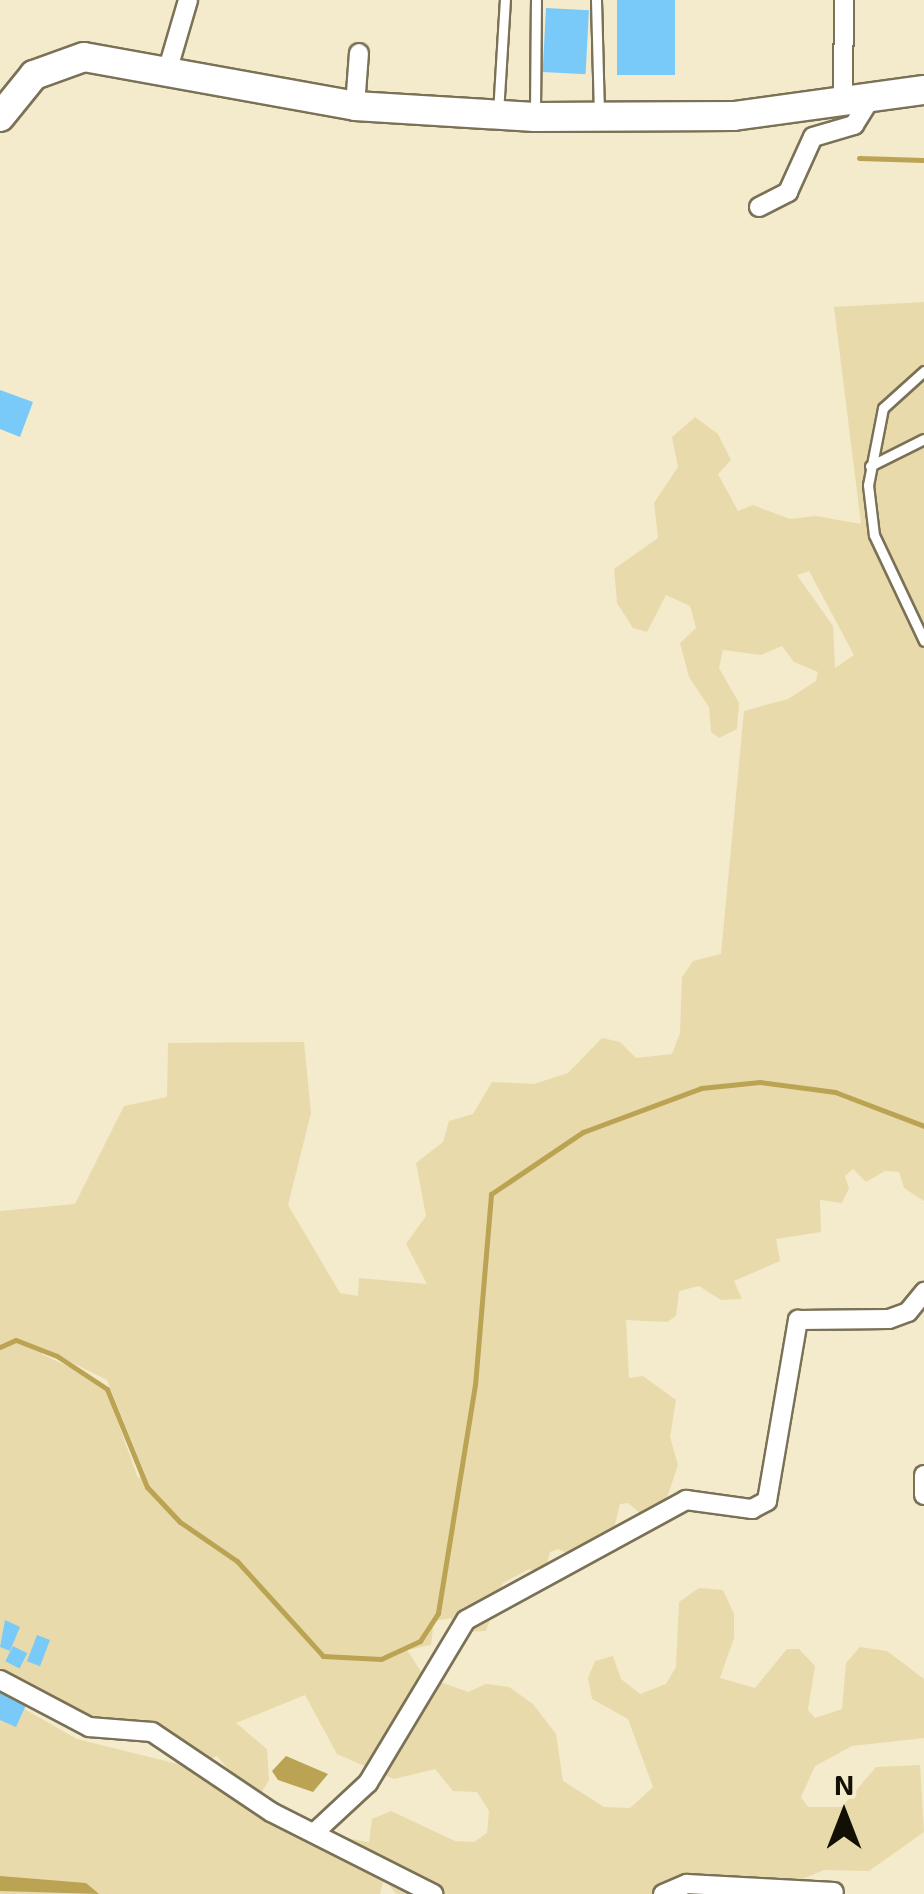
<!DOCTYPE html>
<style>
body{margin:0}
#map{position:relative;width:924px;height:1894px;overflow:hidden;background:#f4ebcd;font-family:"Exo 2",sans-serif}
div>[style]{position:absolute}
.green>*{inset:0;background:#e9daab}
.water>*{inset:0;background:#bba354}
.stream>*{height:5px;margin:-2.5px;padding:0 2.5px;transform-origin:2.5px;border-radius:2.5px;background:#bba354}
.building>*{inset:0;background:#79caf8;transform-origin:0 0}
.roads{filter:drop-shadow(2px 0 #7a7156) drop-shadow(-2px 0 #7a7156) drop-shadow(0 2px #7a7156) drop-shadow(0 -2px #7a7156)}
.service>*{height:9px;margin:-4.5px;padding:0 4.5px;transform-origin:4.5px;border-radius:4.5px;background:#fff}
.minor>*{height:18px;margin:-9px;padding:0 9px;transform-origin:9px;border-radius:9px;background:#fff}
.trunk>*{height:28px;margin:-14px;padding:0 14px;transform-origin:14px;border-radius:14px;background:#fff}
span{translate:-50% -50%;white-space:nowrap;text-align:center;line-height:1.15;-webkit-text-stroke:9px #f4ebcd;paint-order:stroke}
.north{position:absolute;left:794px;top:1764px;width:100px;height:100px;-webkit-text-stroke:8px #f4ebcd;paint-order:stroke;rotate:0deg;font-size:28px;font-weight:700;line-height:40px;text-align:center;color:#120f05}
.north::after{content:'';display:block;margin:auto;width:35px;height:45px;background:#120f05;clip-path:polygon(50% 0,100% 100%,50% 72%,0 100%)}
</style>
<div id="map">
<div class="green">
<div style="clip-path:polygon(evenodd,924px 302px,924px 1201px,904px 1188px,899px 1172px,885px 1171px,866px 1182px,853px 1169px,845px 1176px,849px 1188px,842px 1203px,820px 1200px,821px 1232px,776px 1239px,780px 1261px,734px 1281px,742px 1299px,721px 1300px,699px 1286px,679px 1291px,676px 1316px,667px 1322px,626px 1320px,629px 1378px,643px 1376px,676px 1400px,670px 1437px,678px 1465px,657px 1527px,628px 1503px,620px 1504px,613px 1533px,580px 1559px,558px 1549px,550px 1552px,544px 1574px,529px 1569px,503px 1583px,486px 1631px,458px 1632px,451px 1618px,434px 1621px,431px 1645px,407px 1650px,424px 1676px,468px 1692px,486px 1684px,509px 1687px,533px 1704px,556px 1734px,563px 1781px,604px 1807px,630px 1808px,653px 1787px,628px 1719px,592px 1699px,588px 1678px,595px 1661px,613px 1656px,621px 1679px,640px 1694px,666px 1684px,676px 1667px,679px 1602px,699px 1588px,723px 1590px,734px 1614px,734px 1638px,720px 1678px,755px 1688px,787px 1649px,799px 1649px,815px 1666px,808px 1710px,815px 1718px,842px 1709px,846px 1663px,860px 1647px,887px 1651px,924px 1679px,924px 1738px,852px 1746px,815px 1766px,801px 1797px,808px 1807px,842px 1807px,876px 1767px,920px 1765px,924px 1832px,869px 1871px,824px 1870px,766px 1894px,396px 1894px,384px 1878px,380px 1894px,0 1894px,0 1695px,77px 1739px,198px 1769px,345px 1838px,369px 1842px,372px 1819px,391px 1811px,455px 1841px,474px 1842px,487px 1833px,489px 1811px,477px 1792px,453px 1791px,435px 1769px,394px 1779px,337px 1754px,305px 1695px,236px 1723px,267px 1749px,269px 1780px,262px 1792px,240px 1783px,217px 1756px,202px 1763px,151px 1739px,89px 1734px,44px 1716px,0 1687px,0 1211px,75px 1204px,124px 1106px,167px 1097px,168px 1043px,304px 1042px,311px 1113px,288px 1205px,340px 1293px,358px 1296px,359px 1278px,427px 1284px,406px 1244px,426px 1216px,416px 1163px,443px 1142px,449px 1121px,473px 1114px,492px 1082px,534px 1084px,568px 1073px,602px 1038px,620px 1042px,636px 1058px,672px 1054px,680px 1033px,682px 977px,693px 961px,721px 954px,744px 711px,788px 699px,816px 681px,818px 672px,794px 662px,782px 646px,761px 655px,723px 650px,719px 668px,739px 703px,737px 729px,719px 738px,711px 732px,709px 707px,689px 677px,680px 643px,696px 628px,690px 606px,666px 595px,647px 632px,633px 628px,617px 603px,614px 569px,658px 538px,654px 503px,678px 467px,672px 437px,695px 417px,718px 434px,731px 460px,718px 474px,738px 511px,753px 505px,790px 519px,816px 516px,861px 524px,834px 307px,924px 302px,809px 571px,854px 655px,835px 668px,833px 626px,797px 575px,809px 571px,924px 302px,43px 1348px,107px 1380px,145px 1474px,138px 1478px,104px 1384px,42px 1354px,43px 1348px)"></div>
</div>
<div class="water">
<div style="clip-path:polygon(286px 1756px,328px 1774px,313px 1792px,278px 1780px,272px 1771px)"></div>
<div style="clip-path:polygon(0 1876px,86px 1883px,99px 1894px,0 1891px)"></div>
</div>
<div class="stream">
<div style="left:859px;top:158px;width:65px;rotate:1.8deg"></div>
<div style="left:0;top:1347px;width:17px;rotate:-24deg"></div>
<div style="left:16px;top:1340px;width:44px;rotate:21.3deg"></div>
<div style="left:57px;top:1356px;width:60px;rotate:33.4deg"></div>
<div style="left:107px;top:1389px;width:106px;rotate:67.8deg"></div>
<div style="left:147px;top:1487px;width:48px;rotate:46.7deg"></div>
<div style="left:180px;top:1522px;width:69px;rotate:34.4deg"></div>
<div style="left:237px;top:1561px;width:128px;rotate:47.8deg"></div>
<div style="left:323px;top:1656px;width:58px;rotate:3deg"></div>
<div style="left:381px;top:1659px;width:43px;rotate:-24.8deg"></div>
<div style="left:420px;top:1641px;width:33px;rotate:-57deg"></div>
<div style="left:438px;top:1613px;width:231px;rotate:-80.8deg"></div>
<div style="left:475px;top:1385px;width:192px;rotate:-85.2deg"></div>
<div style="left:491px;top:1194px;width:111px;rotate:-34deg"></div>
<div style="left:583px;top:1132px;width:126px;rotate:-20.4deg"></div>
<div style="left:701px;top:1088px;width:59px;rotate:-5.8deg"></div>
<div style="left:760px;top:1082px;width:76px;rotate:7.6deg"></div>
<div style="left:835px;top:1092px;width:95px;rotate:20.9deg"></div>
</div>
<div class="building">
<div style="left:617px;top:0;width:58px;height:75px"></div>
<div style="left:546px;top:8px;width:43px;height:64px;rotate:3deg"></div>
<div style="clip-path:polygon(0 390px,33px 402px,20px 437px,0 429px)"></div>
<div style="clip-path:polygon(5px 1620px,20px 1627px,10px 1651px,0 1647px)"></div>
<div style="left:37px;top:1635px;width:14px;height:28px;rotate:21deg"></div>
<div style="left:13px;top:1646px;width:16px;height:17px;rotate:27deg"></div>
<div style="clip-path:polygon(0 1691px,27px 1703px,16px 1727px,0 1720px)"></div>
</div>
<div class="roads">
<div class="service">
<div style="left:596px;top:0;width:112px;rotate:88.5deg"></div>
<div style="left:535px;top:112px;width:112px;rotate:-89.5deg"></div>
<div style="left:498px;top:113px;width:113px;rotate:-86.5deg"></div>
<div style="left:924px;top:371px;width:55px;rotate:137.9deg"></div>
<div style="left:883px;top:408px;width:78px;rotate:101deg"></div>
<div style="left:868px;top:485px;width:50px;rotate:83.2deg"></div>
<div style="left:874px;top:535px;width:117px;rotate:64.7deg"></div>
<div style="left:870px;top:466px;width:60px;rotate:-26.6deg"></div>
</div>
<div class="minor">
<div style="left:167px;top:72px;width:75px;rotate:-73.7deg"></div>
<div style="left:843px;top:105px;width:105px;rotate:-89.5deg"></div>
<div style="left:355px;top:106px;width:53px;rotate:-85.7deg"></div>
<div style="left:759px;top:207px;width:33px;rotate:-27deg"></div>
<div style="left:788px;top:192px;width:60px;rotate:-65.6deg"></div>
<div style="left:813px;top:137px;width:43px;rotate:-16.3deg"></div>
<div style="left:854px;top:125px;width:28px;rotate:-58deg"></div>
<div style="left:924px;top:1475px;width:20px;rotate:90deg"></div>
<div style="left:0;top:1680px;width:101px;rotate:27.8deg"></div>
<div style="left:89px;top:1727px;width:63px;rotate:4.5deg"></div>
<div style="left:152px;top:1732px;width:143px;rotate:33.9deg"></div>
<div style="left:271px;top:1812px;width:182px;rotate:26.8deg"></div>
<div style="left:314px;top:1833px;width:74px;rotate:-42.8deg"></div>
<div style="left:368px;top:1783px;width:190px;rotate:-59deg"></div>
<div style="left:466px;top:1620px;width:251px;rotate:-28.6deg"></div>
<div style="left:686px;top:1500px;width:67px;rotate:7.8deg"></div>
<div style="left:752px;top:1509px;width:17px;rotate:-28deg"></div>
<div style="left:767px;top:1501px;width:184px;rotate:-80.3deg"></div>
<div style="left:798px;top:1320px;width:91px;rotate:-0.6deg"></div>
<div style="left:889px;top:1319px;width:20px;rotate:-20deg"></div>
<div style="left:908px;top:1312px;width:26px;rotate:-51deg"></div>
<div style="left:663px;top:1894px;width:26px;rotate:-23deg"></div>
<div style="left:687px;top:1884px;width:147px;rotate:3.1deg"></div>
</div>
<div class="trunk">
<div style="left:0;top:117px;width:54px;rotate:-51deg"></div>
<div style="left:34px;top:75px;width:53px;rotate:-19.8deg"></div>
<div style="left:84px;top:57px;width:275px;rotate:10.2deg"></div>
<div style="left:355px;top:106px;width:180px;rotate:3.5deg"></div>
<div style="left:535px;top:117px;width:199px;rotate:-0.3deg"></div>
<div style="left:734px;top:116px;width:192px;rotate:-7.8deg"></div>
</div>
</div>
<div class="north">N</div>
</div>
